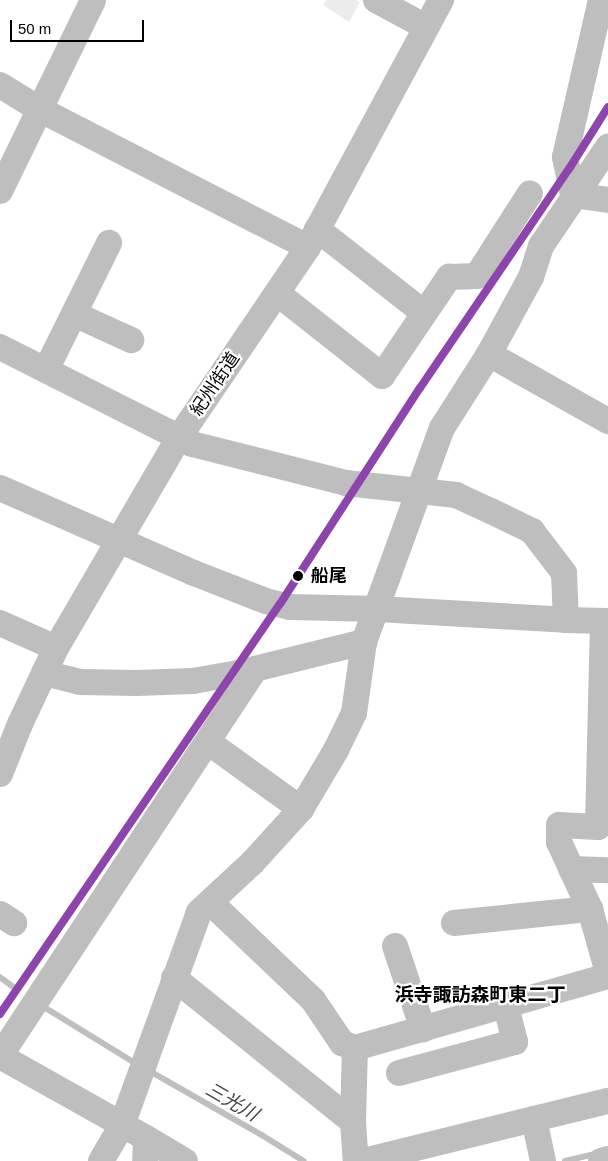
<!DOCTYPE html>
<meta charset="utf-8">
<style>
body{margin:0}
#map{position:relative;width:608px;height:1161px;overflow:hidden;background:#fff;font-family:Arial,"Noto Sans JP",sans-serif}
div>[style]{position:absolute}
.green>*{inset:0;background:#ececec}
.stream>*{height:5.5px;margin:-2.75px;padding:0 2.75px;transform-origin:2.75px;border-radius:2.75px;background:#bfbfbf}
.minor>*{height:26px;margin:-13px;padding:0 13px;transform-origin:13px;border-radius:13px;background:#bebebe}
.tram-1>*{height:8px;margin:-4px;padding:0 4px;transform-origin:4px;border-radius:4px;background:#8e44ad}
.dots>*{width:14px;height:14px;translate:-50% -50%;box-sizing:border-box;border:2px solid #fff;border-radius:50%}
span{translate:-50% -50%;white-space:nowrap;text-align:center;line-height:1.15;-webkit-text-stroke:4.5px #fff;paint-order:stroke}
.street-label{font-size:18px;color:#000}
.stop-label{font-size:18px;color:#000;font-weight:700}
.left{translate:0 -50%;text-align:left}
.neighbourhood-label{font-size:19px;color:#000;font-weight:700}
.water-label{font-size:19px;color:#444;font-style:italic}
.scale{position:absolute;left:10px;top:20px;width:134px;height:22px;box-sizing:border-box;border:2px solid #000;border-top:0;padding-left:6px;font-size:15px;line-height:18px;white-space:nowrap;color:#000;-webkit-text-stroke:4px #fff;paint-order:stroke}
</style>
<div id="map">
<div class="green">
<div style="clip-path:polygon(326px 0,356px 0,360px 2px,349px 22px,323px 5px)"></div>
</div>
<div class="stream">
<div style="left:0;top:977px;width:17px;rotate:36deg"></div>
<div style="left:41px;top:1005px;width:113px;rotate:31.6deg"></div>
<div style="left:148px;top:1070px;width:131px;rotate:29.7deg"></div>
<div style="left:262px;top:1135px;width:49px;rotate:31.8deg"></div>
<div style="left:565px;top:1161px;width:32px;rotate:-13deg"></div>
</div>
<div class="minor">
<div style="left:376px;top:0;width:57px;rotate:28.4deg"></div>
<div style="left:0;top:85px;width:46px;rotate:31.6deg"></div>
<div style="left:39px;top:109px;width:302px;rotate:27.2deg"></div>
<div style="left:0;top:191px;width:212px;rotate:-64deg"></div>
<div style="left:573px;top:195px;width:39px;rotate:-102deg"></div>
<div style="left:565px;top:157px;width:161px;rotate:-77.1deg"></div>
<div style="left:573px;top:195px;width:35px;rotate:8deg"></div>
<div style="left:317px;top:229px;width:136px;rotate:38.1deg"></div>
<div style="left:277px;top:293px;width:134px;rotate:38.3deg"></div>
<div style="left:382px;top:376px;width:120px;rotate:-55.9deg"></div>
<div style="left:449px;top:277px;width:28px;rotate:-2deg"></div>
<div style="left:477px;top:276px;width:98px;rotate:-57.4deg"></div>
<div style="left:74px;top:314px;width:63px;rotate:24.5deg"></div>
<div style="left:0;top:347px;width:215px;rotate:26.8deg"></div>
<div style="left:192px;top:444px;width:159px;rotate:14.2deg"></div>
<div style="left:346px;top:483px;width:111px;rotate:6.2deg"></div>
<div style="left:456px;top:495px;width:38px;rotate:25deg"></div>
<div style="left:491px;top:511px;width:46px;rotate:26deg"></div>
<div style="left:532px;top:531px;width:53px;rotate:52.7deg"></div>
<div style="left:564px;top:573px;width:47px;rotate:87.6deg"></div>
<div style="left:489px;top:354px;width:137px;rotate:29.4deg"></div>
<div style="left:46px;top:370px;width:142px;rotate:-63.6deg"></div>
<div style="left:0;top:488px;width:212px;rotate:23.7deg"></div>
<div style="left:194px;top:573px;width:77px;rotate:21.3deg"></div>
<div style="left:266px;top:601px;width:25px;rotate:14deg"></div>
<div style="left:290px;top:607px;width:88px;rotate:1.3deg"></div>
<div style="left:378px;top:609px;width:188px;rotate:3.3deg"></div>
<div style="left:566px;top:620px;width:42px;rotate:1.4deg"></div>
<div style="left:603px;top:621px;width:206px;rotate:91.4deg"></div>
<div style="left:598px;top:827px;width:39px;rotate:-177deg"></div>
<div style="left:559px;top:825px;width:17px;rotate:90deg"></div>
<div style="left:559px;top:842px;width:74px;rotate:65.2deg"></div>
<div style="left:590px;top:909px;width:66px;rotate:74.3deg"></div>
<div style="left:0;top:623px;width:61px;rotate:24.1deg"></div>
<div style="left:44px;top:673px;width:37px;rotate:14deg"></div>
<div style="left:80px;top:682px;width:57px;rotate:1deg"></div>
<div style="left:137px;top:683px;width:56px;rotate:-2deg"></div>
<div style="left:193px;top:681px;width:46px;rotate:-10.1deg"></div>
<div style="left:238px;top:673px;width:130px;rotate:-13.8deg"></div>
<div style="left:208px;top:742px;width:115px;rotate:35.8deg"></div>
<div style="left:0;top:774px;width:54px;rotate:-68.2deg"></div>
<div style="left:20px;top:724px;width:84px;rotate:-64.7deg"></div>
<div style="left:56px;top:648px;width:242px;rotate:-59.7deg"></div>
<div style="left:178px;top:439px;width:232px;rotate:-55.9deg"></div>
<div style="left:308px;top:247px;width:281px;rotate:-61.7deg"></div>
<div style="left:571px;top:869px;width:37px;rotate:2deg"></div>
<div style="left:210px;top:902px;width:142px;rotate:43.6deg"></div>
<div style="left:313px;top:1000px;width:52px;rotate:56deg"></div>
<div style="left:342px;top:1043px;width:14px;rotate:21deg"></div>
<div style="left:355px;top:1048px;width:263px;rotate:-15.9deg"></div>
<div style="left:0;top:914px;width:17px;rotate:33deg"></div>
<div style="left:454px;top:923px;width:137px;rotate:-5.9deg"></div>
<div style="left:395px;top:946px;width:88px;rotate:71.4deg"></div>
<div style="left:174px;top:978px;width:230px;rotate:38.8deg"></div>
<div style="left:353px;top:1122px;width:39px;rotate:86deg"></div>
<div style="left:0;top:1056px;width:463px;rotate:-56.6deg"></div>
<div style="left:0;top:1056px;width:167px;rotate:29.3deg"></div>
<div style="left:146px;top:1138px;width:23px;rotate:92deg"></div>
<div style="left:399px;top:1073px;width:120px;rotate:-15deg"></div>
<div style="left:515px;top:1042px;width:38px;rotate:-104deg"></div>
<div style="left:534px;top:1119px;width:43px;rotate:77.9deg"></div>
<div style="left:353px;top:1122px;width:74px;rotate:-88.5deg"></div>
<div style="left:146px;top:1138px;width:45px;rotate:30.5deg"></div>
<div style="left:101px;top:1161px;width:42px;rotate:-59.7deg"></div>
<div style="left:122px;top:1125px;width:226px;rotate:-70.1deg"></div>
<div style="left:199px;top:912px;width:72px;rotate:-42.8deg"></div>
<div style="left:252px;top:863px;width:73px;rotate:-47.8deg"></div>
<div style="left:301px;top:809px;width:69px;rotate:-59.3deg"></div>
<div style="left:336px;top:750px;width:41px;rotate:-64.1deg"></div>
<div style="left:354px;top:713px;width:72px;rotate:-82deg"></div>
<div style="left:364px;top:642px;width:228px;rotate:-70deg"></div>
<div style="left:442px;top:428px;width:88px;rotate:-57.6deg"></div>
<div style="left:489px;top:354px;width:88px;rotate:-61.4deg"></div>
<div style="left:531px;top:277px;width:33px;rotate:-72deg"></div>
<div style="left:541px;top:246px;width:120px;rotate:-55.9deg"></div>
<div style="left:363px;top:1161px;width:252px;rotate:-13.8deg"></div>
<div style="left:601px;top:1161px;width:7px;rotate:-16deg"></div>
</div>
<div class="tram-1">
<div style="left:0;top:1014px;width:496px;rotate:-55.7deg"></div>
<div style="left:280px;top:604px;width:257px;rotate:-57.1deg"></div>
<div style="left:420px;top:388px;width:265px;rotate:-55.8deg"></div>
<div style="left:569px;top:169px;width:73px;rotate:-57.8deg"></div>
</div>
<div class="dots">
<div style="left:298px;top:576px;background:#000"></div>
</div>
<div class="street-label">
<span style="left:215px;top:384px;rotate:-56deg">紀州街道</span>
</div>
<div class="stop-label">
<span class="left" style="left:311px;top:576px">船尾</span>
</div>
<div class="neighbourhood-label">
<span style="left:480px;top:995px">浜寺諏訪森町東二丁</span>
</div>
<div class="water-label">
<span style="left:232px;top:1102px;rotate:30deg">三光川</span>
</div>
<div class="scale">50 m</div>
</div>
